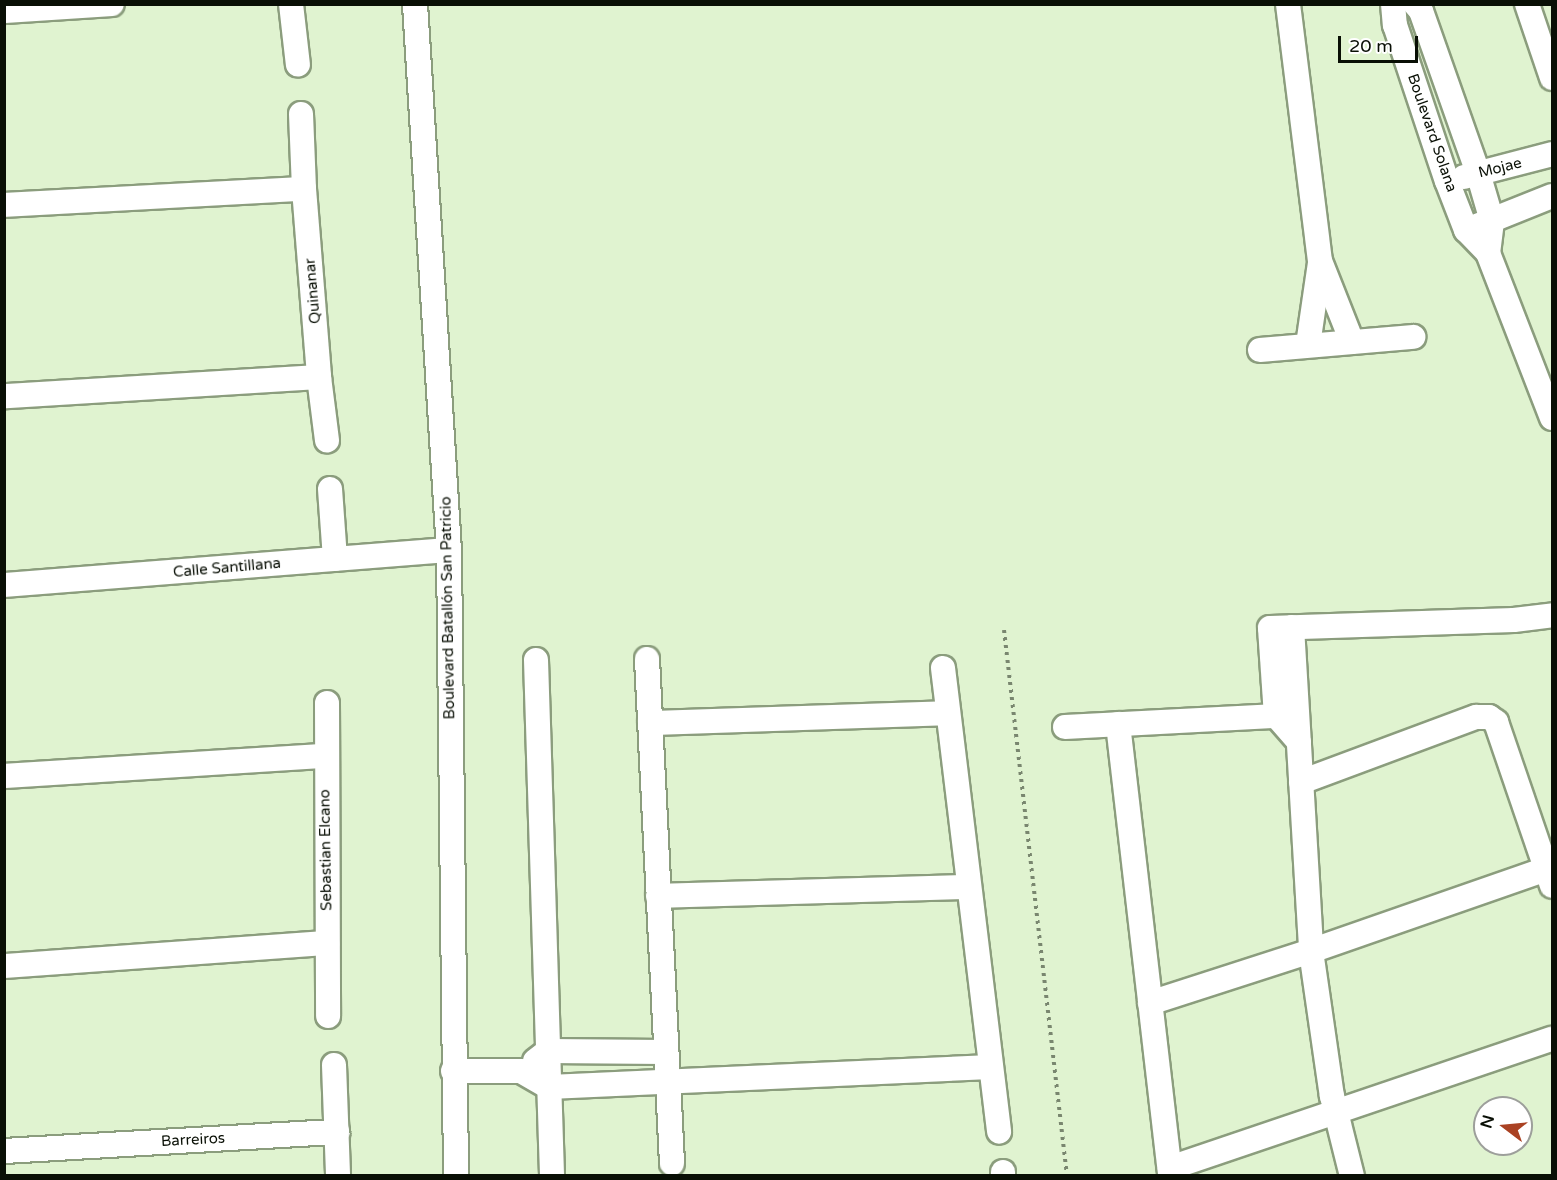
<!DOCTYPE html>
<meta charset="utf-8">
<style>
body{margin:0}
#map{position:relative;width:1557px;height:1180px;overflow:hidden;background:#e0f3d0;font-family:"Varela Round",sans-serif}
div>[style]{position:absolute}
.path>*{height:4px;margin-top:-2px;transform-origin:0;background:repeating-linear-gradient(90deg,#79866f 0 3px,transparent 0 7.5px)}
.roads{filter:drop-shadow(2px 0 #8b9d7d) drop-shadow(-2px 0 #8b9d7d) drop-shadow(0 2px #8b9d7d) drop-shadow(0 -2px #8b9d7d)}
.street>*{height:24px;margin:-12px;padding:0 12px;transform-origin:12px;border-radius:12px;background:#fff}
span{translate:-50% -50%;white-space:nowrap;text-align:center;line-height:1.15;-webkit-text-stroke:6px #fff;paint-order:stroke}
.street-label{font-size:15px;color:#090f05}
.frame{position:absolute;inset:0;border:6px solid #090f05;pointer-events:none}
.north{position:absolute;left:1473px;top:1096px;width:60px;height:60px;box-sizing:border-box;background:#fff;border:2px solid #9d9f9b;border-radius:50%;rotate:286deg;font-size:16px;font-weight:700;line-height:24px;text-align:center;color:#090f05}
.north::after{content:'';display:block;margin:auto;width:21px;height:27px;background:#aa4223;clip-path:polygon(50% 0,100% 100%,50% 72%,0 100%)}
.scale{position:absolute;left:1338px;top:36px;width:80px;height:27px;box-sizing:border-box;border:3px solid #090f05;border-top:0;padding-left:8px;font-size:18px;line-height:21px;white-space:nowrap;color:#090f05;-webkit-text-stroke:4px #fff;paint-order:stroke}
</style>
<div id="map">
<div class="path">
<div style="left:1004px;top:630px;width:550px;rotate:83.42deg"></div>
</div>
<div class="roads">
<div class="street">
<div style="left:291px;top:4px;width:61px;rotate:83.5deg"></div>
<div style="left:415px;top:4px;width:547px;rotate:86.44deg"></div>
<div style="left:449px;top:550px;width:626px;rotate:89.36deg"></div>
<div style="left:1288px;top:4px;width:259px;rotate:82.9deg"></div>
<div style="left:1320px;top:261px;width:87px;rotate:68.4deg"></div>
<div style="left:1393px;top:4px;width:21px;rotate:85deg"></div>
<div style="left:1395px;top:25px;width:164px;rotate:71.6deg"></div>
<div style="left:1447px;top:181px;width:53px;rotate:68.8deg"></div>
<div style="left:1466px;top:230px;width:32px;rotate:46deg"></div>
<div style="left:1488px;top:253px;width:177px;rotate:68.8deg"></div>
<div style="left:1415px;top:4px;width:9px;rotate:49deg"></div>
<div style="left:1421px;top:11px;width:172px;rotate:70.6deg"></div>
<div style="left:1478px;top:173px;width:50px;rotate:73.7deg"></div>
<div style="left:1492px;top:221px;width:32px;rotate:97deg"></div>
<div style="left:1527px;top:4px;width:78px;rotate:71.3deg"></div>
<div style="left:4px;top:11px;width:108px;rotate:-3.7deg"></div>
<div style="left:301px;top:114px;width:75px;rotate:87.7deg"></div>
<div style="left:1464px;top:177px;width:91px;rotate:-14.6deg"></div>
<div style="left:4px;top:205px;width:300px;rotate:-3.1deg"></div>
<div style="left:304px;top:189px;width:189px;rotate:85.4deg"></div>
<div style="left:319px;top:377px;width:316px;rotate:176.5deg"></div>
<div style="left:1477px;top:226px;width:81px;rotate:-21.8deg"></div>
<div style="left:1308px;top:345px;width:83px;rotate:-81.7deg"></div>
<div style="left:1260px;top:350px;width:154px;rotate:-4.9deg"></div>
<div style="left:319px;top:377px;width:64px;rotate:82.8deg"></div>
<div style="left:330px;top:489px;width:70px;rotate:85.9deg"></div>
<div style="left:4px;top:585px;width:446px;rotate:-4.5deg"></div>
<div style="left:1292px;top:627px;width:325px;rotate:86.6deg"></div>
<div style="left:1311px;top:951px;width:147px;rotate:81.8deg"></div>
<div style="left:1332px;top:1096px;width:82px;rotate:76deg"></div>
<div style="left:647px;top:659px;width:505px;rotate:87.16deg"></div>
<div style="left:536px;top:660px;width:516px;rotate:88.22deg"></div>
<div style="left:943px;top:668px;width:467px;rotate:83.1deg"></div>
<div style="left:327px;top:703px;width:313px;rotate:89.8deg"></div>
<div style="left:650px;top:723px;width:298px;rotate:-1.9deg"></div>
<div style="left:1118px;top:724px;width:455px;rotate:83.4deg"></div>
<div style="left:1065px;top:727px;width:227px;rotate:-3deg"></div>
<div style="left:1299px;top:742px;width:35px;rotate:-131deg"></div>
<div style="left:1276px;top:716px;width:88px;rotate:-93.9deg"></div>
<div style="left:1270px;top:628px;width:244px;rotate:-1.9deg"></div>
<div style="left:1514px;top:620px;width:38px;rotate:-7deg"></div>
<div style="left:4px;top:776px;width:322px;rotate:-3.6deg"></div>
<div style="left:1301px;top:782px;width:187px;rotate:-20.4deg"></div>
<div style="left:1476px;top:717px;width:13px"></div>
<div style="left:1489px;top:717px;width:9px;rotate:36deg"></div>
<div style="left:1496px;top:722px;width:173px;rotate:71.1deg"></div>
<div style="left:658px;top:896px;width:311px;rotate:-1.7deg"></div>
<div style="left:4px;top:966px;width:324px;rotate:-4.1deg"></div>
<div style="left:1150px;top:1003px;width:169px;rotate:-17.9deg"></div>
<div style="left:1311px;top:951px;width:249px;rotate:-19.2deg"></div>
<div style="left:535px;top:1061px;width:16px;rotate:-38deg"></div>
<div style="left:548px;top:1051px;width:117px;rotate:0.5deg"></div>
<div style="left:334px;top:1065px;width:111px;rotate:87.9deg"></div>
<div style="left:453px;top:1071px;width:68px"></div>
<div style="left:521px;top:1071px;width:32px;rotate:30deg"></div>
<div style="left:549px;top:1087px;width:442px;rotate:-2.6deg"></div>
<div style="left:4px;top:1151px;width:334px;rotate:-3.3deg"></div>
<div style="left:1170px;top:1168px;width:403px;rotate:-18.7deg"></div>
<div style="left:1003px;top:1172px;width:4px;rotate:90deg"></div>
</div>
</div>
<div class="street-label">
<span style="left:1432px;top:133px;rotate:71deg">Boulevard Solana</span>
<span style="left:1500px;top:168px;rotate:-14deg">Mojae</span>
<span style="left:313px;top:291px;rotate:-95deg">Quinanar</span>
<span style="left:227px;top:568px;rotate:-5deg">Calle Santillana</span>
<span style="left:448px;top:608px;rotate:-91deg">Boulevard Batallón San Patricio</span>
<span style="left:326px;top:850px;rotate:-91deg">Sebastian Elcano</span>
<span style="left:193px;top:1140px;rotate:-3deg">Barreiros</span>
</div>
<div class="frame"></div>
<div class="north">N</div>
<div class="scale">20 m</div>
</div>
